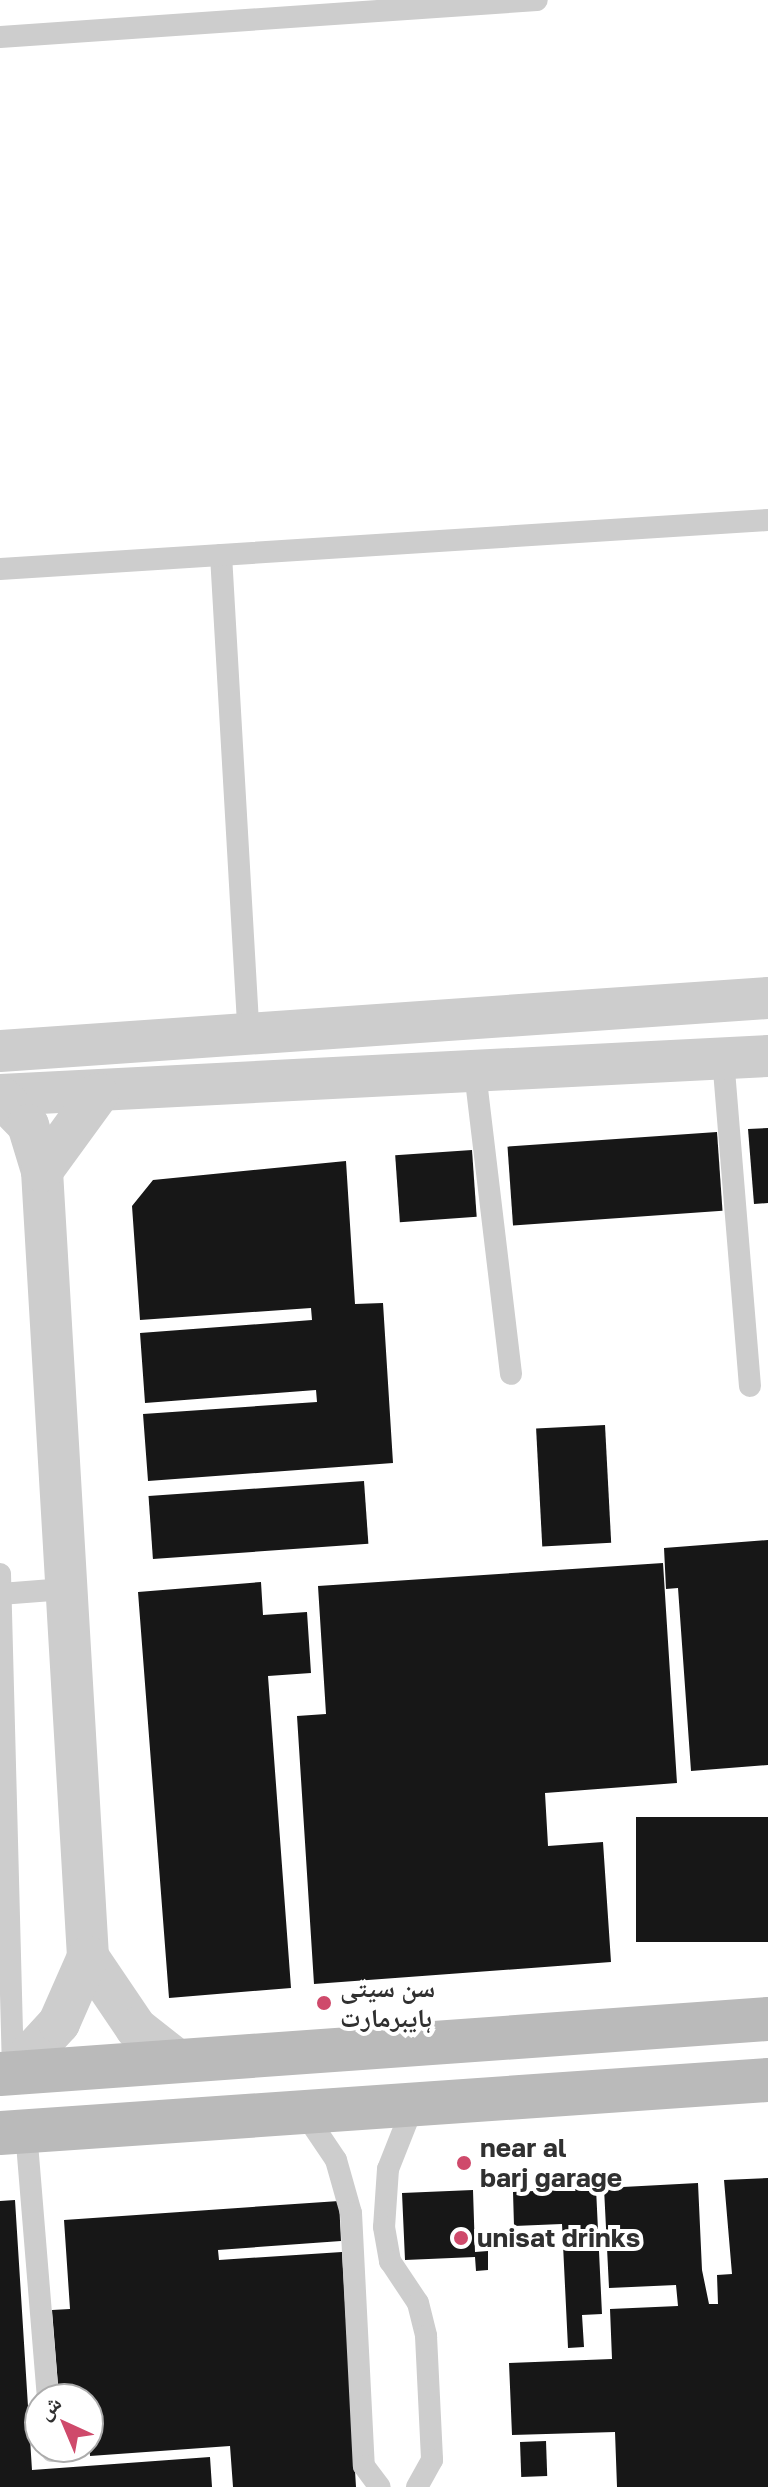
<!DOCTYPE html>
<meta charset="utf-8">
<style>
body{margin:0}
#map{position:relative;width:768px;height:2487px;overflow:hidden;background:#fff;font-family:"Golos Text","Noto Naskh Arabic",sans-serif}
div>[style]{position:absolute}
.building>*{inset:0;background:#171717;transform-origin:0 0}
.lane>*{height:22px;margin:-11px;padding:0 11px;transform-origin:11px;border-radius:11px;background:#cdcdcd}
.street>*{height:42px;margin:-21px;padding:0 21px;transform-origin:21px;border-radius:21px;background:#cdcdcd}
.secondary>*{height:44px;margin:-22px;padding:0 22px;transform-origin:22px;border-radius:22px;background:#bababa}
.dots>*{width:22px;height:22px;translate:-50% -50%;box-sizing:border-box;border:4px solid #fff;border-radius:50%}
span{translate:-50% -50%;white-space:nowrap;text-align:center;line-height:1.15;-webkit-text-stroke:8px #fff;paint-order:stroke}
.poi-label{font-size:26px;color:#303030;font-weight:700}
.left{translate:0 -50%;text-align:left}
.north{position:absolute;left:24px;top:2383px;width:80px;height:80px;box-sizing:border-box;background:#fff;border:2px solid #acacac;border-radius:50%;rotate:316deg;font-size:22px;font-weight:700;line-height:32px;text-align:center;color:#303030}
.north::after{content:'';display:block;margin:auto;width:28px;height:36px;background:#cf4a6b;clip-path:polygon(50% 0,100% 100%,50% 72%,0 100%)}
</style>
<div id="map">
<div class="building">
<div style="clip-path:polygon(768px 1128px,768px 1203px,754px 1204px,748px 1129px)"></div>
<div style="left:717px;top:1132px;width:79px;height:210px;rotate:86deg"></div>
<div style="left:472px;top:1150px;width:67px;height:77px;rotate:86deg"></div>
<div style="clip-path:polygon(346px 1161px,355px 1304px,383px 1303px,393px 1463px,148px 1481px,143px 1414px,317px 1402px,316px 1390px,145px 1403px,140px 1333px,312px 1320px,311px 1308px,140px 1320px,132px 1206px,153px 1180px)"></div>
<div style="left:605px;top:1425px;width:118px;height:69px;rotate:87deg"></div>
<div style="left:364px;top:1481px;width:63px;height:216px;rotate:86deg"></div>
<div style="clip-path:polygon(768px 1540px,768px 1765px,691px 1771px,678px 1588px,666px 1589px,664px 1548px)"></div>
<div style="clip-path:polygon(663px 1563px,677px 1783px,545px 1793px,548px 1846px,603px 1842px,611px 1962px,314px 1984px,297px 1716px,326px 1714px,318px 1586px)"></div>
<div style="clip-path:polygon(261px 1582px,263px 1615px,307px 1612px,311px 1673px,268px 1676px,291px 1988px,169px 1998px,138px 1592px)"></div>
<div style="left:768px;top:1817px;width:125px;height:132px;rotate:90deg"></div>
<div style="clip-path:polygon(768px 2178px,768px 2487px,617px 2487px,615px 2432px,512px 2435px,509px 2363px,612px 2359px,610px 2309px,678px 2306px,676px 2285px,609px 2288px,604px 2188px,698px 2183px,702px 2270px,709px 2304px,718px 2304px,717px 2275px,732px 2274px,724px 2180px)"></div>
<div style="clip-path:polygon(596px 2188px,602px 2314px,582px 2315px,584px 2347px,568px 2348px,562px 2224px,514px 2226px,513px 2192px)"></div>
<div style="clip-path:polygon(473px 2190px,475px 2252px,488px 2251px,488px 2270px,476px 2271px,475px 2257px,405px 2260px,402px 2193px)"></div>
<div style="clip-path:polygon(15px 2200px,32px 2470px,210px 2457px,212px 2487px,0 2487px,0 2201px)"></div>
<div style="clip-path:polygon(339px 2201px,341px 2241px,218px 2250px,219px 2260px,342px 2252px,356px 2487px,233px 2487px,230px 2446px,90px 2456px,86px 2395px,59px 2397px,52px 2310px,70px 2309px,64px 2220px)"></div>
<div style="left:546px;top:2441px;width:35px;height:26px;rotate:88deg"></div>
</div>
<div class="lane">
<div style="left:0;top:37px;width:538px;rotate:-3.94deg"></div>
<div style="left:221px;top:555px;width:480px;rotate:86.7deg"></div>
<div style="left:0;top:569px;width:770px;rotate:-3.65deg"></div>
<div style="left:723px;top:1058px;width:329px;rotate:85.3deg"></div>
<div style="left:475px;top:1072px;width:304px;rotate:83.2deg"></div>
<div style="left:0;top:1574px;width:499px;rotate:88.5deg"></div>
<div style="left:0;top:1594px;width:65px;rotate:-4.4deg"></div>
<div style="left:413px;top:2106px;width:68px;rotate:111.6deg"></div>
<div style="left:388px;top:2169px;width:58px;rotate:93.9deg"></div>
<div style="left:384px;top:2227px;width:35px;rotate:80deg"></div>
<div style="left:390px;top:2261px;width:50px;rotate:56.3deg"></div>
<div style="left:418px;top:2303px;width:34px;rotate:76deg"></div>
<div style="left:426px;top:2336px;width:124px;rotate:87.2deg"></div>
<div style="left:432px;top:2460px;width:31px;rotate:119deg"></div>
<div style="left:305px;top:2114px;width:55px;rotate:56deg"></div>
<div style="left:336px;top:2160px;width:55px;rotate:74.2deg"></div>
<div style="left:351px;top:2213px;width:253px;rotate:87.1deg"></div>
<div style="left:364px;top:2466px;width:26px;rotate:53deg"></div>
<div style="left:26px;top:2131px;width:269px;rotate:85.3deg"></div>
<div style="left:52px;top:2447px;width:4px;rotate:90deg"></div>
</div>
<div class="street">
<div style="left:0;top:1051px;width:770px;rotate:-3.95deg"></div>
<div style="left:0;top:1095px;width:769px;rotate:-2.91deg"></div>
<div style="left:0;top:1096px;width:40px;rotate:46deg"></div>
<div style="left:28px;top:1125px;width:48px;rotate:73.1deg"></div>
<div style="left:42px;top:1171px;width:787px;rotate:86.65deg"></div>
<div style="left:88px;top:1957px;width:86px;rotate:55.9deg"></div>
<div style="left:136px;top:2028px;width:53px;rotate:38.2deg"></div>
<div style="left:42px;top:1171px;width:95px;rotate:-54deg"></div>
<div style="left:13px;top:2073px;width:68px;rotate:-47.4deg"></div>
<div style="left:59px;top:2023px;width:72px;rotate:-66.3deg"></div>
</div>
<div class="secondary">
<div style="left:0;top:2074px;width:770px;rotate:-4.1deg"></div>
<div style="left:0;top:2133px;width:770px;rotate:-3.95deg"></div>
</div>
<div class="dots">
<div style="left:324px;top:2003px;background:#cf4a6b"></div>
<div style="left:464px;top:2163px;background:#cf4a6b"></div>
<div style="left:461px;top:2238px;background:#cf4a6b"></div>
</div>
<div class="poi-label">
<span class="left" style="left:340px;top:2003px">سن سیتی<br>ہایبرمارت</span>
<span class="left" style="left:480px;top:2163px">near al<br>barj garage</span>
<span class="left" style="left:477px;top:2238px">unisat drinks</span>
</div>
<div class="north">ش</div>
</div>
